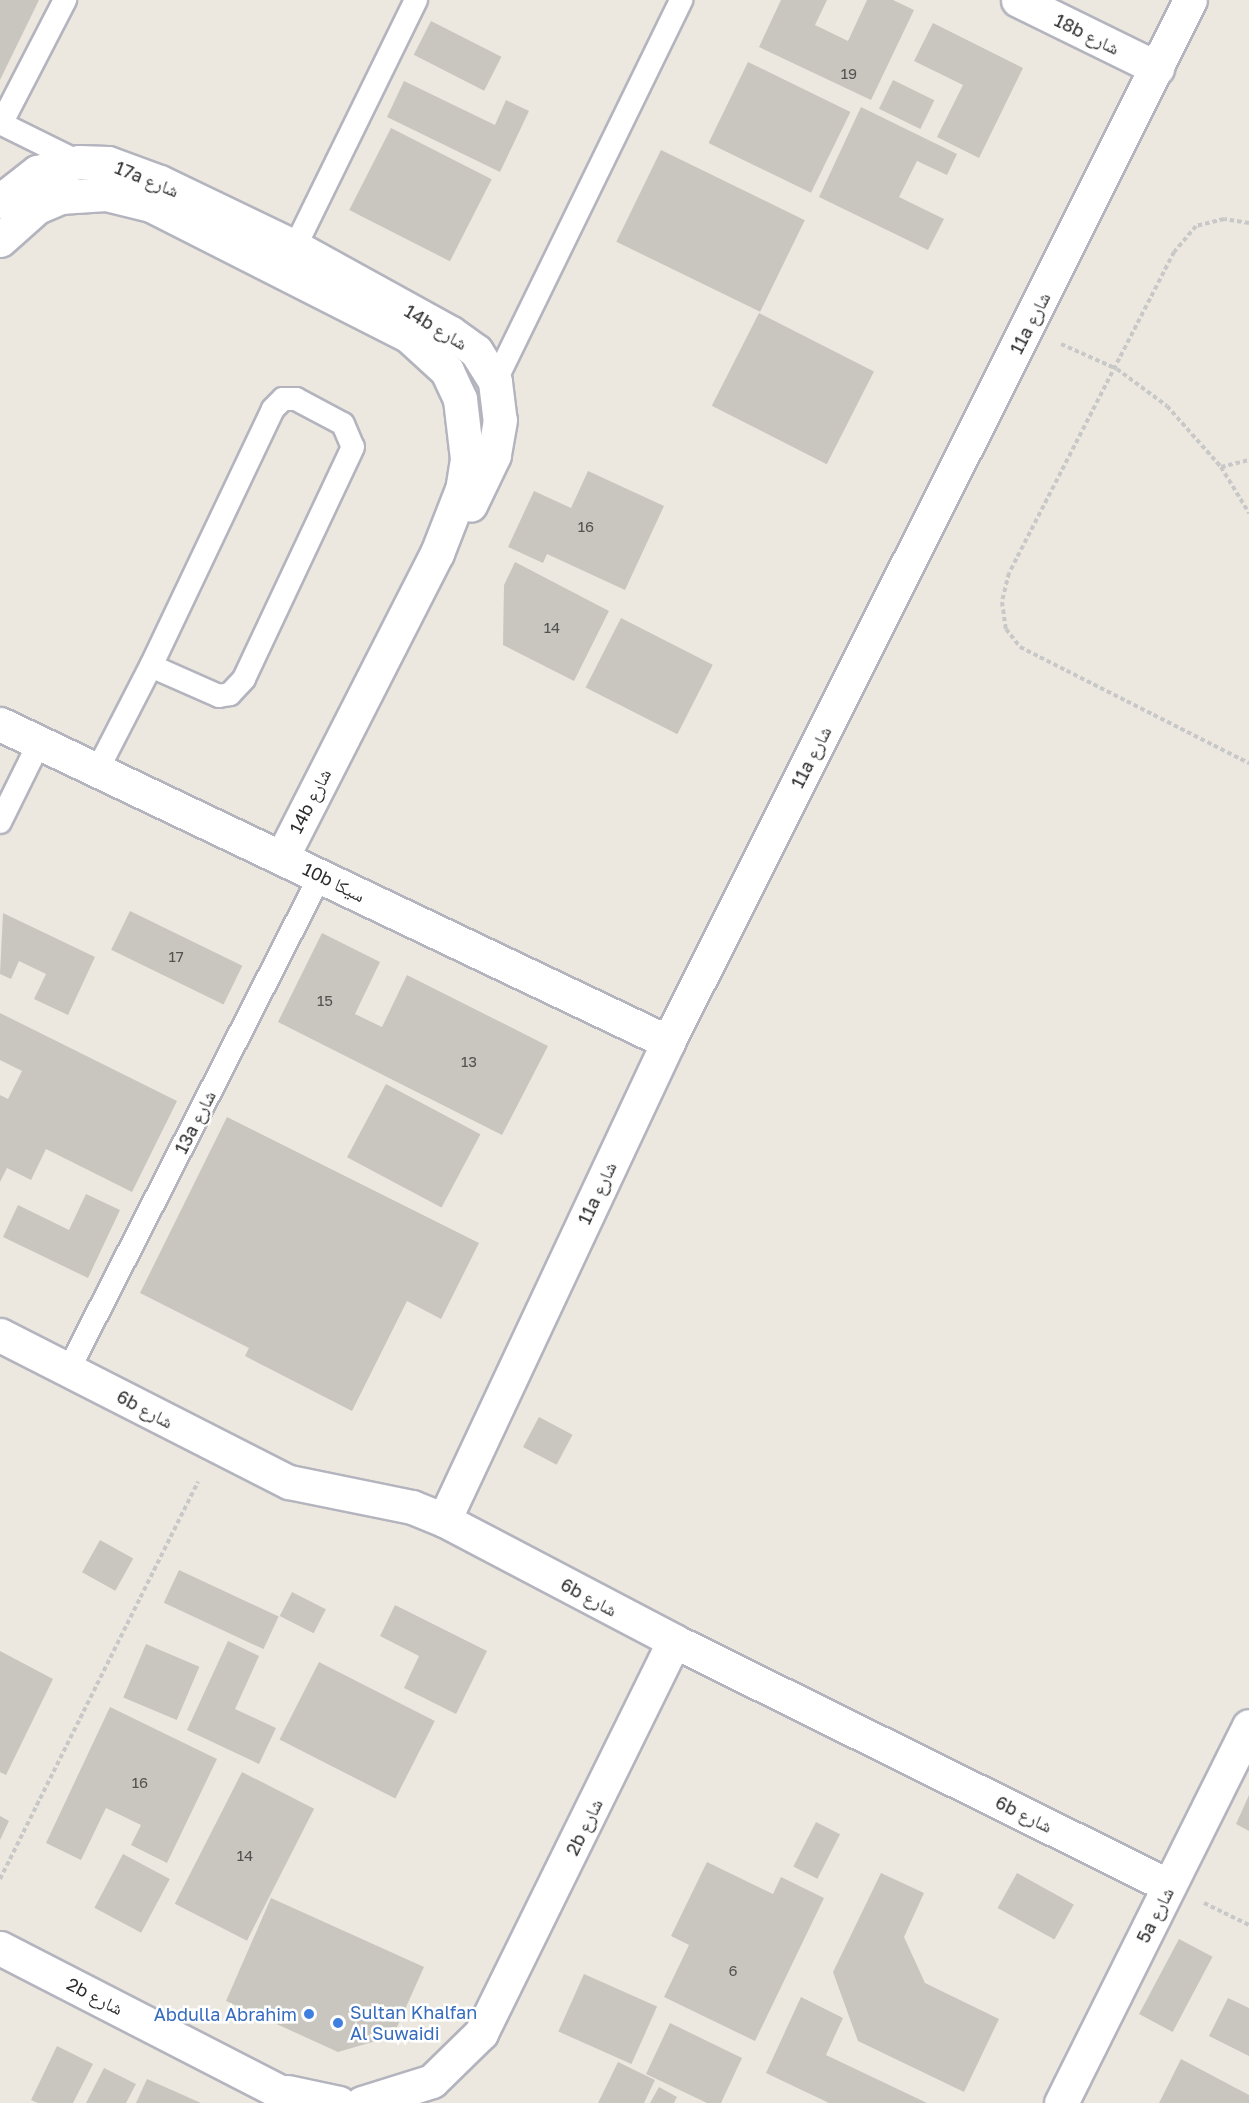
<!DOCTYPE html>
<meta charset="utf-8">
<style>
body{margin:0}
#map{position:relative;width:1249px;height:2103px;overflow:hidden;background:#ece8df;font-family:"Golos Text","Noto Naskh Arabic",sans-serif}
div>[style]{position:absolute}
.building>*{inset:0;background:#c8c6be;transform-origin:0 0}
.path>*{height:4px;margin-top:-2px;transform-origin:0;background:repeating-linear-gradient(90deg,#c8c8c8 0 4.5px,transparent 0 7.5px)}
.roads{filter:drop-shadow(2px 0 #b3b4be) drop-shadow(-2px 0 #b3b4be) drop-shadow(0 2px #b3b4be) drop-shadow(0 -2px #b3b4be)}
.lane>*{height:22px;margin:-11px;padding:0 11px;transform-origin:11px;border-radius:11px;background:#fff}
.street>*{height:33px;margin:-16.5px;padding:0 16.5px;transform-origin:16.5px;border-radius:16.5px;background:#fff}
.dots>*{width:16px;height:16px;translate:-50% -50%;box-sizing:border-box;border:3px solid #fff;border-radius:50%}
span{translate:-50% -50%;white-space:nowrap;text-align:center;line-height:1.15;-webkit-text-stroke:5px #fff;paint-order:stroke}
.number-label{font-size:15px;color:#535250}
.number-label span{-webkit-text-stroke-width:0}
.street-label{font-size:18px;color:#2c2c2c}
.shop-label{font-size:18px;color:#366cbe}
.left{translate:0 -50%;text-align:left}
.right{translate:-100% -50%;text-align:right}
</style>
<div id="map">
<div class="building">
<div style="clip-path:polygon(0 0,39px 0,0 80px)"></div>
<div style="clip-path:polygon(781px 0,827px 0,815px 25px,848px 41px,867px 0,893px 0,914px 10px,871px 100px,759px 47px)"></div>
<div style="left:431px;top:21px;width:79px;height:38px;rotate:27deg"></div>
<div style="clip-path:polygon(933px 23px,1023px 68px,979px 158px,937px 137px,963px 85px,914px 61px)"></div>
<div style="left:748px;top:62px;width:114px;height:90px;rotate:26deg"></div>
<div style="left:893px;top:80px;width:46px;height:32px;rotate:26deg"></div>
<div style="clip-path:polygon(404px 81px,495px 125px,506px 100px,529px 111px,500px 172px,387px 117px)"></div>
<div style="clip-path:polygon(861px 107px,957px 154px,947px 175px,917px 161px,899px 197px,944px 219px,928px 250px,819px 197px)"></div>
<div style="left:391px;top:128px;width:113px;height:92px;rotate:27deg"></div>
<div style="left:661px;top:150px;width:160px;height:102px;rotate:26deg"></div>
<div style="left:759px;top:313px;width:129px;height:104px;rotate:27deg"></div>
<div style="clip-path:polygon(588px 471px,664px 506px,625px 590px,547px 554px,543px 563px,508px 547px,534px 491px,571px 508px)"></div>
<div style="clip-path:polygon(515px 562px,609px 611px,574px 681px,503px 645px,504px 585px)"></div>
<div style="left:621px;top:618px;width:103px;height:78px;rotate:27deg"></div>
<div style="left:130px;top:911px;width:125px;height:43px;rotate:26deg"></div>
<div style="clip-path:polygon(3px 913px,95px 957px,68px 1015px,34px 999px,46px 974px,19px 961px,11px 979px,0 974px)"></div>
<div style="clip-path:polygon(322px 933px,380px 962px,355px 1014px,382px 1027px,407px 975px,548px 1046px,502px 1135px,278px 1022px)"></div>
<div style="clip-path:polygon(0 1013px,177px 1101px,132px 1192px,46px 1149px,31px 1180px,7px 1168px,0 1182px,0 1095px,8px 1099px,22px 1071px,0 1060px)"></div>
<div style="left:386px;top:1084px;width:107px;height:83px;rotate:28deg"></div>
<div style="clip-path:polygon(227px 1117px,479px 1243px,441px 1319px,407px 1301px,352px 1411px,245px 1356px,249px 1348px,140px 1293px)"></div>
<div style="clip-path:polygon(86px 1194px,120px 1210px,88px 1278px,3px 1237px,18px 1205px,69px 1230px)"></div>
<div style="left:539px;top:1417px;width:38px;height:34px;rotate:28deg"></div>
<div style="left:100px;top:1540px;width:38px;height:37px;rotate:29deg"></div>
<div style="left:179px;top:1570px;width:110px;height:36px;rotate:25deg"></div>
<div style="left:292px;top:1592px;width:38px;height:27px;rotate:27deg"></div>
<div style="clip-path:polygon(395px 1605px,487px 1651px,456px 1714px,404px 1688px,419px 1656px,380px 1636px)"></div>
<div style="clip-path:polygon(228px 1641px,259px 1656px,235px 1709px,276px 1728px,259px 1764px,187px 1730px)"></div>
<div style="left:146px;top:1644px;width:58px;height:58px;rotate:23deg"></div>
<div style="clip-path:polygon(0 1651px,53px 1679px,6px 1775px,0 1772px)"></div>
<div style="left:319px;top:1662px;width:130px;height:87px;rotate:27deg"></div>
<div style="clip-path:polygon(110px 1707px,217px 1759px,167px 1863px,131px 1845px,141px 1825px,106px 1808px,81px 1860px,46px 1843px)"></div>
<div style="left:242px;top:1772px;width:81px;height:148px;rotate:27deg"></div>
<div style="clip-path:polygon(1249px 1795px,1249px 1831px,1236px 1824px)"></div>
<div style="clip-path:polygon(0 1816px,9px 1821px,0 1840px)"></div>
<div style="left:816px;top:1822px;width:27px;height:50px;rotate:27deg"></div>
<div style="left:123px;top:1854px;width:53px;height:61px;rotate:28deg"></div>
<div style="clip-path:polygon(707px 1862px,773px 1894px,781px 1877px,824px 1898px,755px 2041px,664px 1997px,689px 1945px,671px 1936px)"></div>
<div style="clip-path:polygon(881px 1873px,924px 1893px,904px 1937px,925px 1983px,999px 2019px,964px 2092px,858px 2041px,833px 1972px)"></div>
<div style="left:1017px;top:1873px;width:65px;height:40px;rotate:29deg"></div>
<div style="clip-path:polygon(271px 1898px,424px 1967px,393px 2036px,338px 2052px,226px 2001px)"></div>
<div style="left:1179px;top:1939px;width:38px;height:85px;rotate:28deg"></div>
<div style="left:584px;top:1974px;width:80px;height:63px;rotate:24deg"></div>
<div style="clip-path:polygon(801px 1997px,843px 2018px,826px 2055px,927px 2103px,829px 2103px,766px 2073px)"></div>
<div style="clip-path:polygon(1228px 1998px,1249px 2008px,1249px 2056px,1209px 2036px)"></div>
<div style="clip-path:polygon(670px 2023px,742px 2058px,721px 2103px,707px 2103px,646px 2074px)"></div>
<div style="clip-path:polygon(57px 2046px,93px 2064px,73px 2103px,38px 2103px,31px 2100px)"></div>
<div style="clip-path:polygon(1181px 2059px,1249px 2095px,1249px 2103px,1159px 2103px)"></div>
<div style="clip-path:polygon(618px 2062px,655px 2080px,644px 2103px,598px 2103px)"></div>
<div style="clip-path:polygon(104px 2068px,136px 2084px,126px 2103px,86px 2103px)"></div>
<div style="clip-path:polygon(147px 2079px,201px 2103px,136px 2103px)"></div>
<div style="clip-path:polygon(659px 2087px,677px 2097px,674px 2103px,650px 2103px)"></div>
</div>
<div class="path">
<div style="left:1249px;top:223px;width:25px;rotate:-171deg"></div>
<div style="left:1224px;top:219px;width:29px;rotate:166deg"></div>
<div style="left:1196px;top:226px;width:34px;rotate:130deg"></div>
<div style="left:1174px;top:252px;width:361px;rotate:117.2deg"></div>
<div style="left:1009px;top:573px;width:30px;rotate:104deg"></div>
<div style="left:1002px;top:602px;width:27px;rotate:82deg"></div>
<div style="left:1006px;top:629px;width:23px;rotate:52deg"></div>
<div style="left:1020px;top:647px;width:257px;rotate:26.9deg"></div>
<div style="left:1061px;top:344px;width:61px;rotate:24.1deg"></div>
<div style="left:1117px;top:369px;width:62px;rotate:36.5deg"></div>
<div style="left:1167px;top:406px;width:81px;rotate:48.5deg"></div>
<div style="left:1221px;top:467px;width:54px;rotate:58.7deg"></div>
<div style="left:1221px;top:467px;width:29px;rotate:-14deg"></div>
<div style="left:0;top:1879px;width:444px;rotate:-63.5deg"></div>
<div style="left:1204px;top:1903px;width:50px;rotate:26.1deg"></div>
</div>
<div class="roads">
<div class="lane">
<div style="left:0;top:123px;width:88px;rotate:26.3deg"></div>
<div style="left:1px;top:124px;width:140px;rotate:-62.7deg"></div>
<div style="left:295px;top:247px;width:275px;rotate:-63.9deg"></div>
<div style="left:495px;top:382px;width:425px;rotate:-64deg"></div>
<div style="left:283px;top:399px;width:13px"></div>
<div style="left:296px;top:399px;width:53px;rotate:28deg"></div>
<div style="left:343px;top:424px;width:25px;rotate:67deg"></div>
<div style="left:353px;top:447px;width:256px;rotate:115.2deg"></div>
<div style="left:244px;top:679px;width:21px;rotate:133deg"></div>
<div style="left:230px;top:694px;width:11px;rotate:170deg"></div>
<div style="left:219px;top:696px;width:74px;rotate:-156.2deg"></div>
<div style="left:151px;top:666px;width:284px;rotate:-64.6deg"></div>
<div style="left:273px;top:409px;width:14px;rotate:-45deg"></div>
<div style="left:98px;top:769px;width:116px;rotate:-62.8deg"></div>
<div style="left:0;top:822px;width:90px;rotate:-63.7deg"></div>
<div style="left:69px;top:1369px;width:553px;rotate:-63.02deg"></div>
</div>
<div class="street">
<div style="left:1018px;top:0;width:155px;rotate:26.1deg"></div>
<div style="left:0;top:201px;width:47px;rotate:-38.1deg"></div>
<div style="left:37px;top:172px;width:43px;rotate:-13.4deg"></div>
<div style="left:79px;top:162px;width:29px;rotate:2deg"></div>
<div style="left:108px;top:163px;width:55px;rotate:20.1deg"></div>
<div style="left:160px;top:182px;width:150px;rotate:25.7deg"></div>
<div style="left:295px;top:247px;width:178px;rotate:28.9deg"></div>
<div style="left:451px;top:333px;width:31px;rotate:36deg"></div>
<div style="left:476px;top:351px;width:36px;rotate:58deg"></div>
<div style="left:495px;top:382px;width:38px;rotate:83deg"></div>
<div style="left:500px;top:420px;width:36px;rotate:100deg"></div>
<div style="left:494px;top:455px;width:55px;rotate:115.6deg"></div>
<div style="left:0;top:240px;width:50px;rotate:-41.7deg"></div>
<div style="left:37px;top:207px;width:25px;rotate:-23deg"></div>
<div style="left:60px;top:197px;width:46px;rotate:-3.7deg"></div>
<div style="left:106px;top:194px;width:46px;rotate:13.7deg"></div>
<div style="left:151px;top:205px;width:289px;rotate:26.9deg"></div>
<div style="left:409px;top:336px;width:52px;rotate:42.6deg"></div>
<div style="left:447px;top:371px;width:31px;rotate:65deg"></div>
<div style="left:460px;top:399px;width:60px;rotate:83.3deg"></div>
<div style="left:467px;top:459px;width:30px;rotate:99deg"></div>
<div style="left:462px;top:489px;width:69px;rotate:111.3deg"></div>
<div style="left:437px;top:553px;width:341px;rotate:117deg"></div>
<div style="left:0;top:724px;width:740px;rotate:25.46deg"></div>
<div style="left:0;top:1335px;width:324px;rotate:27deg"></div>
<div style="left:289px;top:1482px;width:126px;rotate:11.5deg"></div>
<div style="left:412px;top:1507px;width:35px;rotate:22deg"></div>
<div style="left:444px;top:1520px;width:260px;rotate:27.7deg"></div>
<div style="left:674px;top:1641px;width:552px;rotate:26.33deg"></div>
<div style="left:444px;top:1520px;width:528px;rotate:-64.89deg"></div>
<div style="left:668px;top:1042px;width:1165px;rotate:-63.39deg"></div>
<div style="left:0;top:1948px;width:339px;rotate:27.2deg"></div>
<div style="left:287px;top:2092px;width:53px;rotate:11.9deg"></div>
<div style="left:362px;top:2103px;width:73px;rotate:-17.4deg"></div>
<div style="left:432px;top:2081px;width:69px;rotate:-44.4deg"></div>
<div style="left:481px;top:2033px;width:437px;rotate:-63.8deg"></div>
<div style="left:1061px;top:2103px;width:421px;rotate:-63.5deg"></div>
</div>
</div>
<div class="dots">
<div style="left:309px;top:2014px;background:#3f7fe0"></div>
<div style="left:338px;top:2023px;background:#3f7fe0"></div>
</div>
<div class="number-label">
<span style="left:849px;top:74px">19</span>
<span style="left:586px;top:527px">16</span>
<span style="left:552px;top:628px">14</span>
<span style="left:176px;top:957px">17</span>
<span style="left:325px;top:1001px">15</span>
<span style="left:469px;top:1062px">13</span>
<span style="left:140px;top:1783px">16</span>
<span style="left:245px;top:1856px">14</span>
<span style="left:733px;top:1971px">6</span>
</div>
<div class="street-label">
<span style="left:1087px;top:34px;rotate:26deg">18b شارع</span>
<span style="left:147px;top:179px;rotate:22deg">17a شارع</span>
<span style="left:1030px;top:323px;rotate:-63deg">11a شارع</span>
<span style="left:436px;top:327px;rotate:31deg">14b شارع</span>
<span style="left:811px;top:757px;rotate:-63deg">11a شارع</span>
<span style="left:310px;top:801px;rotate:-63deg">14b شارع</span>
<span style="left:334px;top:882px;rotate:26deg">10b سيكا</span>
<span style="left:195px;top:1122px;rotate:-63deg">13a شارع</span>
<span style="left:597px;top:1193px;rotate:-65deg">11a شارع</span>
<span style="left:145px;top:1409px;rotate:28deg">6b شارع</span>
<span style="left:589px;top:1597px;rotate:28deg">6b شارع</span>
<span style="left:1024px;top:1814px;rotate:26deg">6b شارع</span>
<span style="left:584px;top:1827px;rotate:-64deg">2b شارع</span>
<span style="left:1155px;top:1915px;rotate:-63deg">5a شارع</span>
<span style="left:95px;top:1996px;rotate:27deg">2b شارع</span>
</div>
<div class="shop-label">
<span class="left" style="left:350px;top:2023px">Sultan Khalfan<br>Al Suwaidi</span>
<span class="right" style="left:297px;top:2014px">Abdulla Abrahim</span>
</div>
</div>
